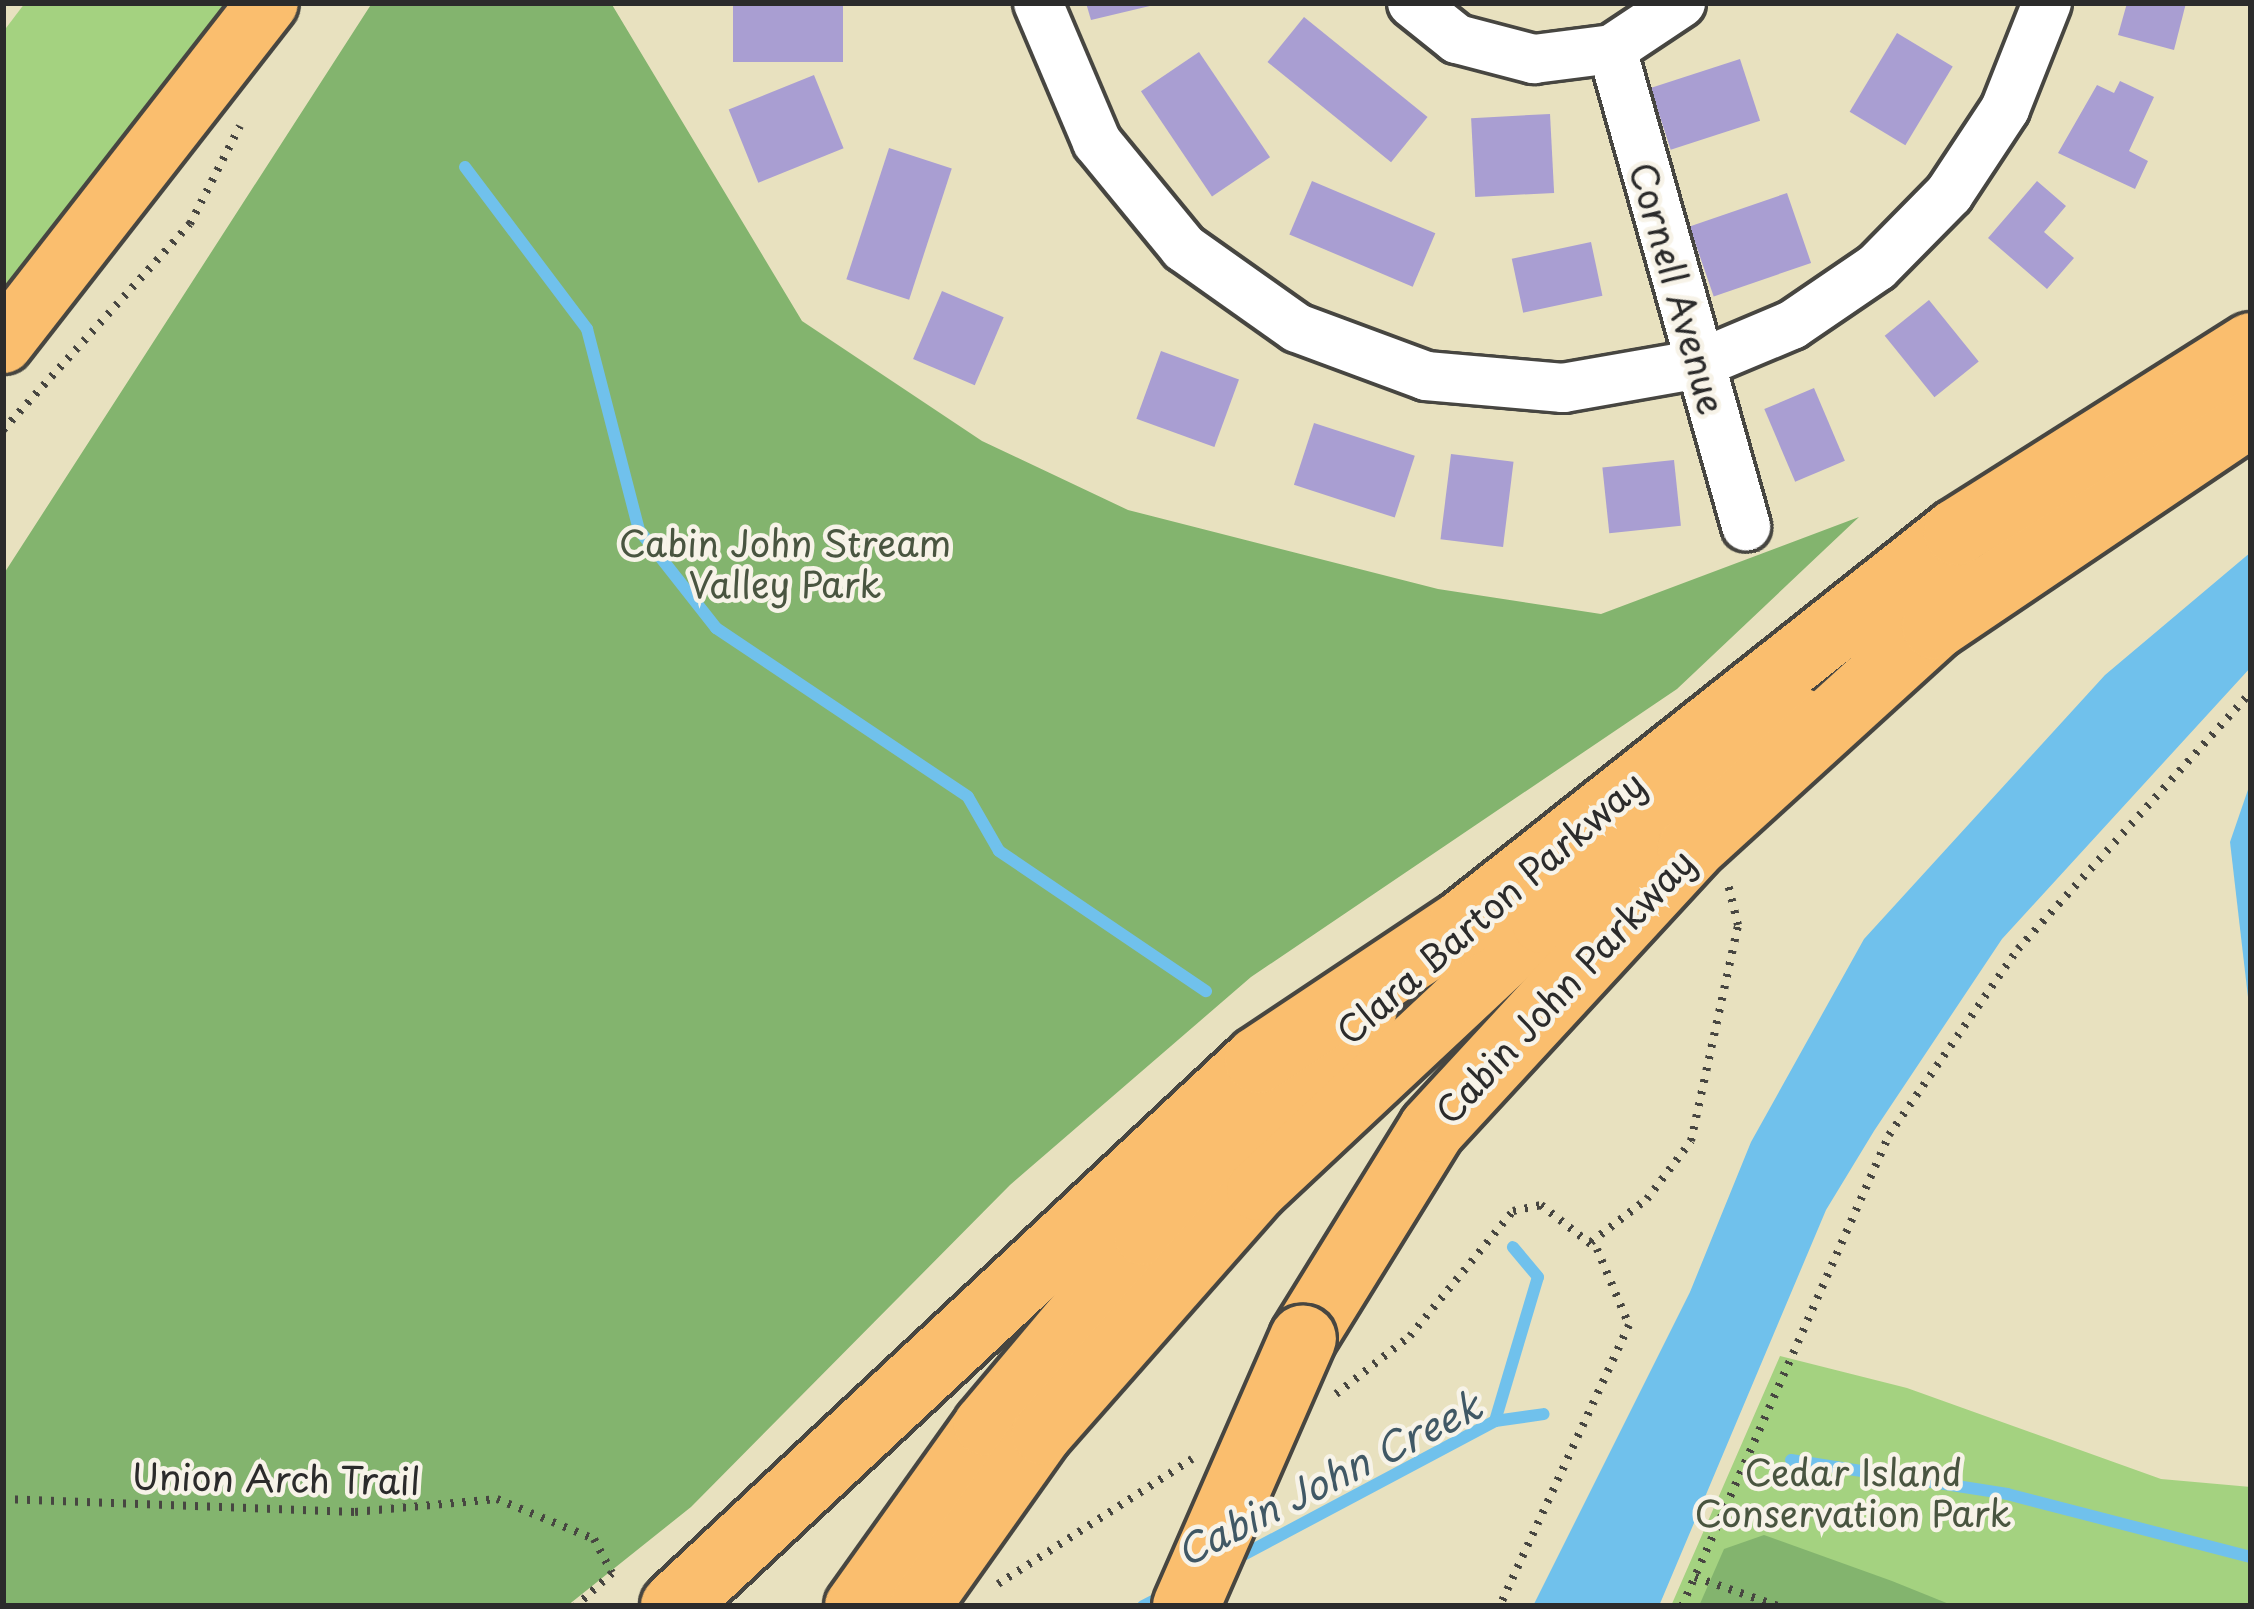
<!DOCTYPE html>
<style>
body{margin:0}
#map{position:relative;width:2254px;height:1609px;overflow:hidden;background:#e8e1bf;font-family:"Playpen Sans",sans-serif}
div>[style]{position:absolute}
.green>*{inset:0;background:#a4d280}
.forest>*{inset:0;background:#83b46e}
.water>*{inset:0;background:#70c1ec}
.stream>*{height:12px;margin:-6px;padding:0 6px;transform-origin:6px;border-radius:6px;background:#70c1ec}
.building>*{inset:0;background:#a99ed2;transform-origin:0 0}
.path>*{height:8px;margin-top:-4px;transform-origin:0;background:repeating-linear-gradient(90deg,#474641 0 3px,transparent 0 12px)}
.roads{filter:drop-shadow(3px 0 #474641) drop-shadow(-3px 0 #474641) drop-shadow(0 3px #474641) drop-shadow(0 -3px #474641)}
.minor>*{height:48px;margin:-24px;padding:0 24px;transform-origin:24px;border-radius:24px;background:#fff}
.major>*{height:60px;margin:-30px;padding:0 30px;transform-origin:30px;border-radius:30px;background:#fabe6e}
.highway>*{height:66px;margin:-33px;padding:0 33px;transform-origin:33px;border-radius:33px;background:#fabe6e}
.bridges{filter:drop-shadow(3px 0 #474641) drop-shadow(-3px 0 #474641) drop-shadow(0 3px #474641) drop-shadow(0 -3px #474641)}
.highway-bridge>*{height:66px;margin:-33px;padding:0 33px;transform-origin:33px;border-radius:33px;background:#fabe6e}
span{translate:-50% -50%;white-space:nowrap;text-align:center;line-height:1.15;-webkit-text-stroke:9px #f7f3e8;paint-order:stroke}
.street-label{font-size:36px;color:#2b2b2b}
.park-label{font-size:36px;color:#495540}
.water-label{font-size:39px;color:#405865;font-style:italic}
.frame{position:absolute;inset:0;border:6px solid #2b2b2b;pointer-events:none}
</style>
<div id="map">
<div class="green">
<div style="clip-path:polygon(25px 3px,235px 3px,3px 314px,3px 32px)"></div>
<div style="clip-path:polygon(1780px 1356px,1907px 1388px,2161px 1479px,2251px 1487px,2251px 1606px,1671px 1606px)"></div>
</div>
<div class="forest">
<div style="clip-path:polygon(372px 3px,611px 3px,802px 321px,982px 441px,1128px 510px,1438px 589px,1601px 614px,1859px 517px,1677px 689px,1251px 977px,1010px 1185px,691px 1507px,567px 1606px,3px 1606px,3px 575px)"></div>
<div style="clip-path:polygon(1764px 1535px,1892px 1581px,1954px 1606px,1699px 1606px,1724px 1549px)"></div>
</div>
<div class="water">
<div style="clip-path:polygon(2251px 552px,2251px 667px,2002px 939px,1874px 1131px,1826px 1210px,1659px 1606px,1533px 1606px,1690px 1292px,1751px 1142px,1864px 939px,2105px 675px)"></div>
<div style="clip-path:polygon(2251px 781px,2251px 1023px,2230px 842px)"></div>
</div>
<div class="stream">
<div style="left:465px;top:167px;width:203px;rotate:53deg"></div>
<div style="left:587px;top:329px;width:208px;rotate:75.5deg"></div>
<div style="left:639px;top:530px;width:125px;rotate:51.8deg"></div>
<div style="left:716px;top:628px;width:303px;rotate:33.8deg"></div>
<div style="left:968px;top:797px;width:62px;rotate:60.1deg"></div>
<div style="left:999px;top:851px;width:250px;rotate:34.1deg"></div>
<div style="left:1495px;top:1421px;width:150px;rotate:-73.4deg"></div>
<div style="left:1538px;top:1277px;width:39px;rotate:-130deg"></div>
<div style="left:1791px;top:1460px;width:219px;rotate:8.9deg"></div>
<div style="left:2007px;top:1494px;width:252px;rotate:14.5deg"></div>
<div style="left:1230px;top:1562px;width:300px;rotate:-28deg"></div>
<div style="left:1495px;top:1421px;width:49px;rotate:-8.1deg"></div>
<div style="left:1143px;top:1606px;width:29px;rotate:-27deg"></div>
</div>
<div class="building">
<div style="left:733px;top:3px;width:110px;height:59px"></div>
<div style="clip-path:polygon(1086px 3px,1153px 3px,1154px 5px,1091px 20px)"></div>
<div style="clip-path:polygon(2127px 3px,2186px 3px,2174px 50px,2118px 35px)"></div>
<div style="left:1304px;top:17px;width:159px;height:58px;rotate:39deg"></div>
<div style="left:1897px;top:33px;width:65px;height:92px;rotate:31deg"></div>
<div style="left:1199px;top:52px;width:127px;height:70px;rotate:56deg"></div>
<div style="left:1740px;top:59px;width:65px;height:94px;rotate:72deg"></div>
<div style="left:814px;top:75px;width:79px;height:92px;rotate:68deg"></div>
<div style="clip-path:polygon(2120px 81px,2154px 97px,2129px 151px,2148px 161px,2135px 189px,2058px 153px,2097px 85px,2114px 93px)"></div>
<div style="left:1550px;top:114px;width:79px;height:79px;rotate:87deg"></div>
<div style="left:889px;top:148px;width:66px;height:138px;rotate:18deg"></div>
<div style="left:1312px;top:181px;width:134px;height:58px;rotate:23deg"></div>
<div style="clip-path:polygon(2037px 181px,2066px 206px,2044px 232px,2074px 258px,2047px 289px,1988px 238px)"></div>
<div style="left:1787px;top:193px;width:74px;height:103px;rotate:71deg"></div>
<div style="left:1591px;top:242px;width:55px;height:81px;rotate:78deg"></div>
<div style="left:942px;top:291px;width:67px;height:74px;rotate:23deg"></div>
<div style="left:1929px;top:300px;width:79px;height:57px;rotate:51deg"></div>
<div style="left:1161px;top:351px;width:83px;height:72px;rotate:20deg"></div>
<div style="left:1814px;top:388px;width:79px;height:54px;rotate:67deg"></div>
<div style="left:1314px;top:423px;width:106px;height:65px;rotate:18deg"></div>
<div style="left:1451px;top:454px;width:63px;height:86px;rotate:7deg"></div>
<div style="left:1674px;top:460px;width:66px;height:72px;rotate:84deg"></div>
</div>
<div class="path">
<div style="left:3px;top:430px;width:278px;rotate:-47.8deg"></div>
<div style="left:190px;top:224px;width:110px;rotate:-63deg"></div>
<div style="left:1591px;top:1242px;width:71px;rotate:-37.5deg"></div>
<div style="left:1647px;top:1199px;width:73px;rotate:-52.8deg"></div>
<div style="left:1691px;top:1141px;width:221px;rotate:-77.7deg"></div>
<div style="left:1738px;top:925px;width:42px;rotate:-103.7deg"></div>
<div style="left:1336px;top:1394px;width:94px;rotate:-38.1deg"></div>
<div style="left:1410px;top:1336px;width:162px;rotate:-50.5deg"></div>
<div style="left:1513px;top:1211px;width:29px;rotate:-12deg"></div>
<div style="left:1541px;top:1205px;width:71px;rotate:38.2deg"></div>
<div style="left:1597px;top:1249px;width:82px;rotate:67.2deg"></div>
<div style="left:1629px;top:1325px;width:309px;rotate:114.7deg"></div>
<div style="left:3px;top:1499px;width:352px;rotate:2.1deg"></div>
<div style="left:355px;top:1512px;width:143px;rotate:-5.2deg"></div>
<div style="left:497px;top:1499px;width:105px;rotate:22.4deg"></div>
<div style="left:594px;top:1539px;width:38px;rotate:62deg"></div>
<div style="left:612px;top:1573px;width:49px;rotate:137.5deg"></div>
<div style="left:1695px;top:1577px;width:88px;rotate:19.3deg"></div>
<div style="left:998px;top:1584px;width:231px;rotate:-32.8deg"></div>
<div style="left:1682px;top:1606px;width:514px;rotate:-66.27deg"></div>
<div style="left:1889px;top:1135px;width:226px;rotate:-55.3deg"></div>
<div style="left:2018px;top:949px;width:347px;rotate:-47.8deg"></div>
</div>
<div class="roads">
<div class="minor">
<div style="left:1038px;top:3px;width:151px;rotate:67deg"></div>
<div style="left:1097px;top:142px;width:137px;rotate:50.6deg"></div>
<div style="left:1184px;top:248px;width:138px;rotate:35.3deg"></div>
<div style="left:1297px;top:328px;width:138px;rotate:20.4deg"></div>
<div style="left:1426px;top:376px;width:138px;rotate:5deg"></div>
<div style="left:1563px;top:388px;width:138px;rotate:-10deg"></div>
<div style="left:1699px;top:364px;width:101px;rotate:-22.8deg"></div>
<div style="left:1792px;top:325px;width:103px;rotate:-34.3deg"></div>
<div style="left:1877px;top:267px;width:103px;rotate:-45.4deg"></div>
<div style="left:1949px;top:194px;width:102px;rotate:-56.6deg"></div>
<div style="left:2005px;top:109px;width:114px;rotate:-68.4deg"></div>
<div style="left:1412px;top:3px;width:58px;rotate:38.7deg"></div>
<div style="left:1457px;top:39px;width:80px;rotate:14.6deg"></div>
<div style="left:1534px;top:59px;width:79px;rotate:-7.3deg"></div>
<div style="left:1612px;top:49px;width:83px;rotate:-33.7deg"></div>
<div style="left:1612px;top:49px;width:496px;rotate:74.3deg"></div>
</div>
<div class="major">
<div style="left:3px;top:343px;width:431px;rotate:-52.1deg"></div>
<div style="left:855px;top:1606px;width:222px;rotate:-54.5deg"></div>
<div style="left:984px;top:1425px;width:248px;rotate:-49.9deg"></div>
<div style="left:1144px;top:1235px;width:315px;rotate:-45.1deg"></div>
<div style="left:920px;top:1606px;width:211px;rotate:-54.7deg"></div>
<div style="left:1042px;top:1434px;width:325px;rotate:-48.6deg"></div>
<div style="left:1257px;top:1190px;width:391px;rotate:-43.1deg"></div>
<div style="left:1542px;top:923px;width:330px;rotate:-38.4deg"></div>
</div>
<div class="highway">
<div style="left:1303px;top:1338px;width:246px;rotate:-58.3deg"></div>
<div style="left:1432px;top:1129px;width:382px;rotate:-47.3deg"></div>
<div style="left:1691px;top:848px;width:330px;rotate:-42.3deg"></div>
<div style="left:1935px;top:626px;width:381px;rotate:-34deg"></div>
<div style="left:674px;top:1606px;width:799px;rotate:-43.07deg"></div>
<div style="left:1258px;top:1060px;width:245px;rotate:-33.7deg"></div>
<div style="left:1462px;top:924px;width:631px;rotate:-38.38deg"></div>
<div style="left:1957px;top:532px;width:348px;rotate:-32.3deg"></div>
</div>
</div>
<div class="bridges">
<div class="highway-bridge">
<div style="left:1186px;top:1606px;width:292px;rotate:-66.4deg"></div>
</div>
</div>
<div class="street-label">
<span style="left:1678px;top:288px;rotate:74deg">Cornell Avenue</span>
<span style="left:1490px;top:907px;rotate:-41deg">Clara Barton Parkway</span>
<span style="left:1564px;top:986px;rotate:-47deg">Cabin John Parkway</span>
<span style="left:276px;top:1478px;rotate:1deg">Union Arch Trail</span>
</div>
<div class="park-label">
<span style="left:785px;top:563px">Cabin John Stream<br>Valley Park</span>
<span style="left:1853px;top:1492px">Cedar Island<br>Conservation Park</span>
</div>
<div class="water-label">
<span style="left:1328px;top:1478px;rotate:-27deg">Cabin John Creek</span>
</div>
<div class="frame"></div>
</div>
